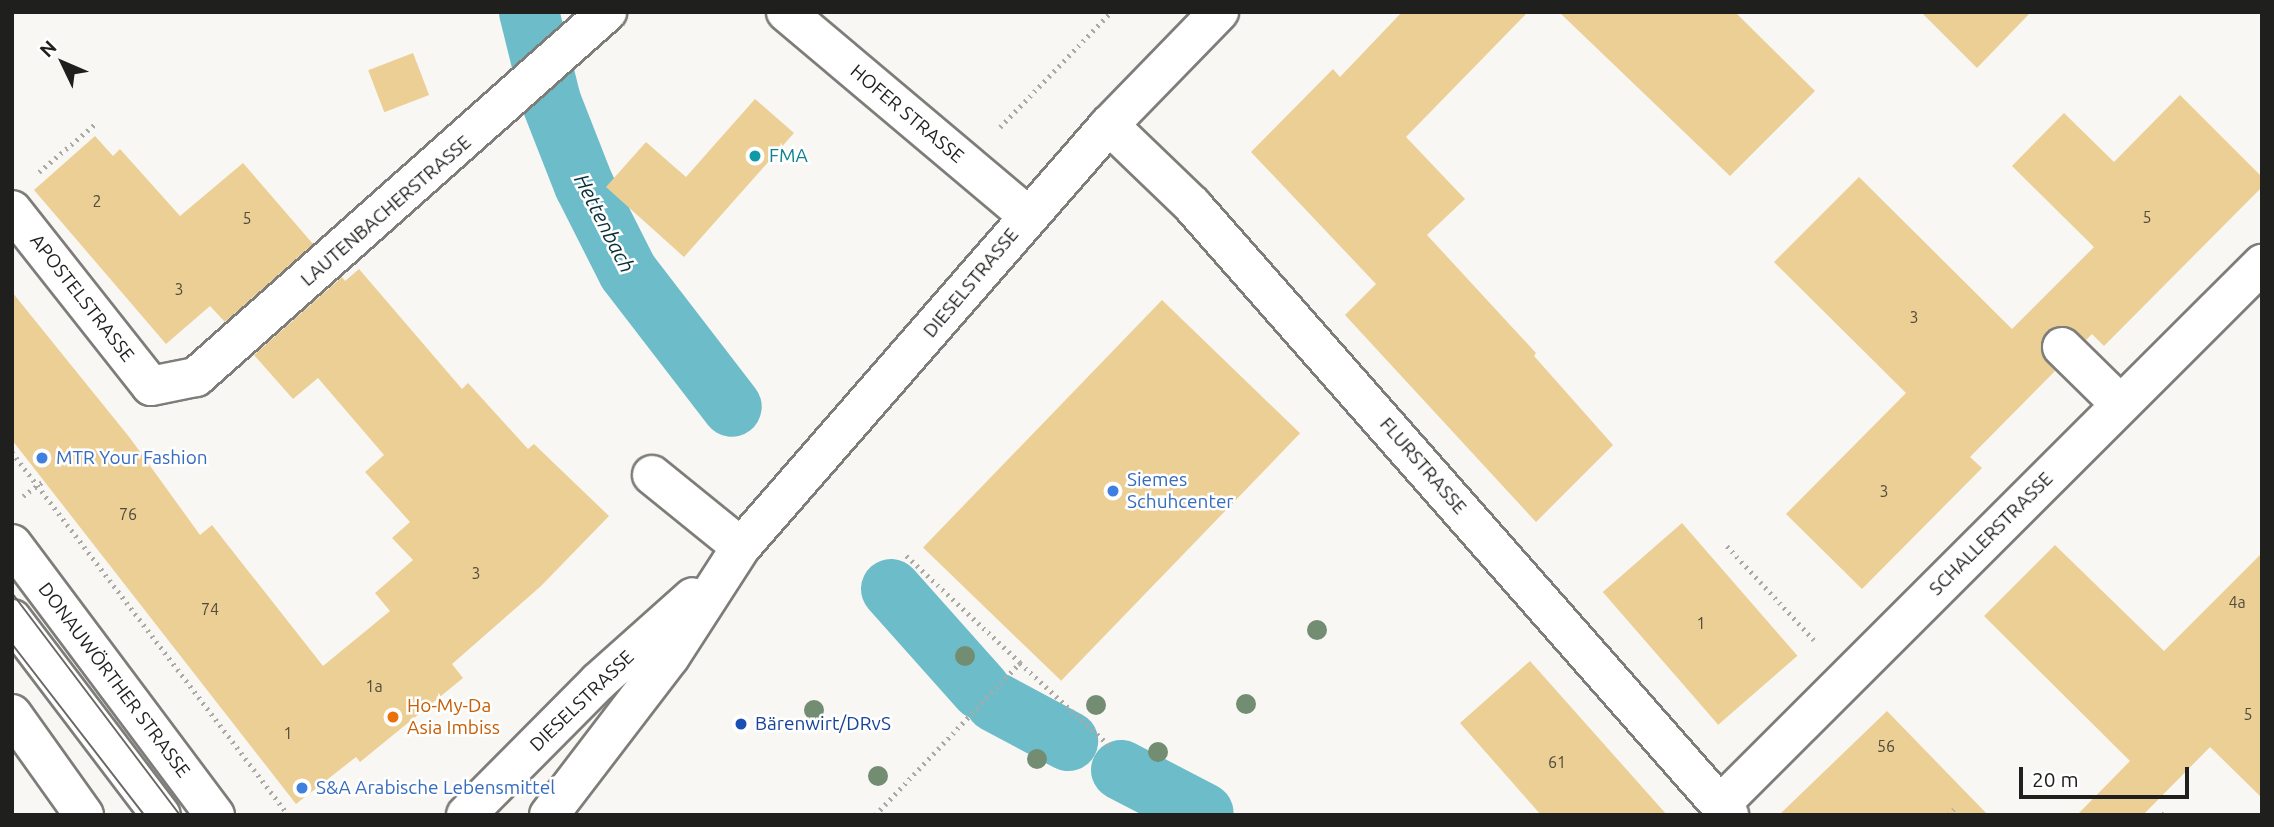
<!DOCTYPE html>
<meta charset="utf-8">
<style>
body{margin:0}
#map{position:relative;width:2274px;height:827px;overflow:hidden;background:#f9f7f3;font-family:Ubuntu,sans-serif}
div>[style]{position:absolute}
.canal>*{height:60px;margin:-30px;padding:0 30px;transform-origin:30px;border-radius:30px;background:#6cbdc9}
.building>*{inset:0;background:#eccf95;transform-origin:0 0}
.path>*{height:4.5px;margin-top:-2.25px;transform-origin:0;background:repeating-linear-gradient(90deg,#aba9a6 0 2px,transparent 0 7px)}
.roads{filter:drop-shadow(2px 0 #7e7d79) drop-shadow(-2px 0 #7e7d79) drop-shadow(0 2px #7e7d79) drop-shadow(0 -2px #7e7d79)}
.minor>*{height:38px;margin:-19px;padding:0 19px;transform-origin:19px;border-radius:19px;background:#fff}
.major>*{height:38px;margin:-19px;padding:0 19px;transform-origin:19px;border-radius:19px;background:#fff}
.tram>*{height:2px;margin:-1px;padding:0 1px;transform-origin:1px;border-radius:1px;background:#696865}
.trees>*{width:20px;height:20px;margin:-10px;border-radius:50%;background:#738d72}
.dots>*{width:19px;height:19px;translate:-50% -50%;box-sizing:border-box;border:4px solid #fff;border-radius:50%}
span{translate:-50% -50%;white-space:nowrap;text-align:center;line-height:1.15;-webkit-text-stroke:5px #fff;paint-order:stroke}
.number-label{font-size:16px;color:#524b3b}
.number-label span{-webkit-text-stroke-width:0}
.street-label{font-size:19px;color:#1f1f1d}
.culture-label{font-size:19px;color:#0d838f}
.left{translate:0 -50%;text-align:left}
.shop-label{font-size:19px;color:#366cbe}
.food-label{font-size:19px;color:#c56008}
.transit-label{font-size:19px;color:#164399}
.water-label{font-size:21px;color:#093238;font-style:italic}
.frame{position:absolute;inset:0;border:14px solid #1f1f1d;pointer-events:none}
.north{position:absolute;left:28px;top:28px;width:70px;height:70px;-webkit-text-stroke:5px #fff;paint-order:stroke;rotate:314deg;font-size:19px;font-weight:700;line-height:28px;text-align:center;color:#1f1f1d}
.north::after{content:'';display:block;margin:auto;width:24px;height:32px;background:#1f1f1d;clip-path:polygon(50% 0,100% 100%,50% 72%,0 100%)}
.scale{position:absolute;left:2019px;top:767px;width:170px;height:32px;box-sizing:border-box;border:4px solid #1f1f1d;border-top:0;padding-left:9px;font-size:21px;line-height:24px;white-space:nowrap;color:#1f1f1d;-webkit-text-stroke:5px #fff;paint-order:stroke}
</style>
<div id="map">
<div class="canal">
<div style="left:529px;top:12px;width:92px;rotate:76.1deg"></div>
<div style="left:551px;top:101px;width:90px;rotate:68.6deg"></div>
<div style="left:584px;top:185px;width:97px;rotate:63.2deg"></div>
<div style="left:628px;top:272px;width:170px;rotate:52.4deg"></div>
<div style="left:891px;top:589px;width:135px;rotate:48.3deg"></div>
<div style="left:995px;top:702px;width:83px;rotate:28.1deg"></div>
<div style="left:1121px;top:770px;width:93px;rotate:27.4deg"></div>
</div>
<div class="building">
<div style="clip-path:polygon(1402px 12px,1528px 12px,1406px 137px,1465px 199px,1427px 235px,1536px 353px,1534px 356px,1613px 445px,1536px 522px,1345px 315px,1376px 284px,1251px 152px,1333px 69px,1340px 77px)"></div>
<div style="clip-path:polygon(1559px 12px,1735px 12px,1815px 91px,1730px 176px)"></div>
<div style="clip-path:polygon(1921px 12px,2031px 12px,1977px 68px)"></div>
<div style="left:413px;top:53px;width:45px;height:48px;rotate:69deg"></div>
<div style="clip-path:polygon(2180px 95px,2262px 177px,2262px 187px,2104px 346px,2092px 334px,2086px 340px,2067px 326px,2047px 331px,2041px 352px,2055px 371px,1970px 457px,1982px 468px,1862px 589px,1786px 514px,1906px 393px,1774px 262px,1859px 177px,2012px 329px,2094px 247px,2012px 166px,2064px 113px,2114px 162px)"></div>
<div style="clip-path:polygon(755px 99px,794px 133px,684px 257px,606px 187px,646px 142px,686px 177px)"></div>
<div style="clip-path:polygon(95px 136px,113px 156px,120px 149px,180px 216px,243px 163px,313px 244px,225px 322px,210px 306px,166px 344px,34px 190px)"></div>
<div style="clip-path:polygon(359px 269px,462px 389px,468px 383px,528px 449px,534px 444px,609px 516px,541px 586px,452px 664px,463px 678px,360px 762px,356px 757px,296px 804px,12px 440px,12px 292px,130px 438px,200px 535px,212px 525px,323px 666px,390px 611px,375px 593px,413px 560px,392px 538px,410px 522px,365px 472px,384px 455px,318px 378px,293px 399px,254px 355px,342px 277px,345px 281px)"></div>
<div style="left:1162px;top:300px;width:192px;height:344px;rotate:44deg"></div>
<div style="left:1682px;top:523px;width:176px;height:105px;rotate:49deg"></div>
<div style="clip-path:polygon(2055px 545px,2164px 651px,2262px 553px,2262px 798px,2210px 747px,2143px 815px,2077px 815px,2130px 761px,1984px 616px)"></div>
<div style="clip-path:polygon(1530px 661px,1667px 815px,1541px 815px,1460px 723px)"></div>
<div style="clip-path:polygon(1887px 711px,1988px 815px,1779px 815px)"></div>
</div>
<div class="path">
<div style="left:1000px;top:127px;width:160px;rotate:-46deg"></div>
<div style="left:39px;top:172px;width:74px;rotate:-40.6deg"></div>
<div style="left:12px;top:452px;width:457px;rotate:52.7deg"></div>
<div style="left:23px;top:496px;width:27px;rotate:-36deg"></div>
<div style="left:1727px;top:546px;width:128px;rotate:47.2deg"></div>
<div style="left:1020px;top:663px;width:125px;rotate:42.7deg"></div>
<div style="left:2161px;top:813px;width:3px;rotate:45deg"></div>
<div style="left:875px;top:815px;width:210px;rotate:-46.4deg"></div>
<div style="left:1020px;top:663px;width:159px;rotate:-136.8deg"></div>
<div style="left:1948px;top:815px;width:8px;rotate:-45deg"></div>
</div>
<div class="roads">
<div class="minor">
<div style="left:786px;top:12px;width:317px;rotate:40.1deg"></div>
<div style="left:1109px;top:125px;width:115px;rotate:43.9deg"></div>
<div style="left:1192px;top:205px;width:813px;rotate:48.64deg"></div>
<div style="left:12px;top:210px;width:224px;rotate:51.7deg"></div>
<div style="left:151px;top:386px;width:46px;rotate:-11.3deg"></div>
<div style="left:196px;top:377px;width:550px;rotate:-41.61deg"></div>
<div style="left:2062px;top:347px;width:81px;rotate:44.5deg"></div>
<div style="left:652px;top:475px;width:114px;rotate:39deg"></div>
<div style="left:12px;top:619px;width:246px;rotate:52.8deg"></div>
<div style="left:1720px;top:805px;width:766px;rotate:-44.95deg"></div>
</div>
<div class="major">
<div style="left:12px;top:544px;width:339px;rotate:53.2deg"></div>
<div style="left:12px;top:714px;width:124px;rotate:54.5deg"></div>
<div style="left:466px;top:815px;width:187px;rotate:-45.2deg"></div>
<div style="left:598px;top:682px;width:127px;rotate:-41.8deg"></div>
<div style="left:549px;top:815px;width:199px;rotate:-52.6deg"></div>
<div style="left:670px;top:657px;width:131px;rotate:-57.2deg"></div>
<div style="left:741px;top:547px;width:560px;rotate:-48.91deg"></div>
<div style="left:1109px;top:125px;width:158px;rotate:-45.8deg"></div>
</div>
</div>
<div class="tram">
<div style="left:12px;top:593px;width:278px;rotate:52.9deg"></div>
<div style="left:12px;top:644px;width:216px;rotate:52.3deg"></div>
</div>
<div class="trees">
<div style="left:1317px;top:630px"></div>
<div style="left:965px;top:656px"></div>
<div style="left:1246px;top:704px"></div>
<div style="left:1096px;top:705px"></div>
<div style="left:814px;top:710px"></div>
<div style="left:1158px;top:752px"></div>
<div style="left:1037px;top:759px"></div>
<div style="left:878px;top:776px"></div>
</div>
<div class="dots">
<div style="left:755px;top:156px;background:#0f9aa8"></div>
<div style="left:42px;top:458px;background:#3f7fe0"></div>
<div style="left:1113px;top:491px;background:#3f7fe0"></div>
<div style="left:393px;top:717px;background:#e8710a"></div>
<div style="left:741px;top:724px;background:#1a4fb4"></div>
<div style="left:302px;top:788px;background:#3f7fe0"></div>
</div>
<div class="number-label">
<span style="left:97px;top:201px">2</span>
<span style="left:2147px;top:217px">5</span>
<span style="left:247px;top:218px">5</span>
<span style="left:179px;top:289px">3</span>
<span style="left:1914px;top:317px">3</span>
<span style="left:1884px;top:491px">3</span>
<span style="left:128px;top:514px">76</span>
<span style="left:476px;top:573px">3</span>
<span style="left:2237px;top:602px">4a</span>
<span style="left:210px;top:609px">74</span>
<span style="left:1701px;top:623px">1</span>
<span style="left:374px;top:686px">1a</span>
<span style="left:2248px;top:714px">5</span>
<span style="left:288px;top:733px">1</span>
<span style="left:1886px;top:746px">56</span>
<span style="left:1557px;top:762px">61</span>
</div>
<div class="street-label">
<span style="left:907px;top:114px;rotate:40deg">HOFER STRASSE</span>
<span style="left:386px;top:211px;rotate:-41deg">LAUTENBACHERSTRASSE</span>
<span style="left:971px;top:283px;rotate:-50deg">DIESELSTRASSE</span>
<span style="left:82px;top:298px;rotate:52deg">APOSTELSTRASSE</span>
<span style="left:1423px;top:466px;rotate:49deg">FLURSTRASSE</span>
<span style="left:1991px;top:534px;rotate:-45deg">SCHALLERSTRASSE</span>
<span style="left:114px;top:680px;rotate:53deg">DONAUWÖRTHER STRASSE</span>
<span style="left:582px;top:701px;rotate:-44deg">DIESELSTRASSE</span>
</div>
<div class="culture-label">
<span class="left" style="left:769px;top:156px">FMA</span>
</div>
<div class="shop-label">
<span class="left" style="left:56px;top:458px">MTR Your Fashion</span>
<span class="left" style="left:1127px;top:491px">Siemes<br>Schuhcenter</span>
<span class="left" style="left:316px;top:788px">S&amp;A Arabische Lebensmittel</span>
</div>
<div class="food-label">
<span class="left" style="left:407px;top:717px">Ho-My-Da<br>Asia Imbiss</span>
</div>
<div class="transit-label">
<span class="left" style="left:755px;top:724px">Bärenwirt/DRvS</span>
</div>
<div class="water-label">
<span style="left:605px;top:223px;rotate:63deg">Hettenbach</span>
</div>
<div class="frame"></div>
<div class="north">N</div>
<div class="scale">20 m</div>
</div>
